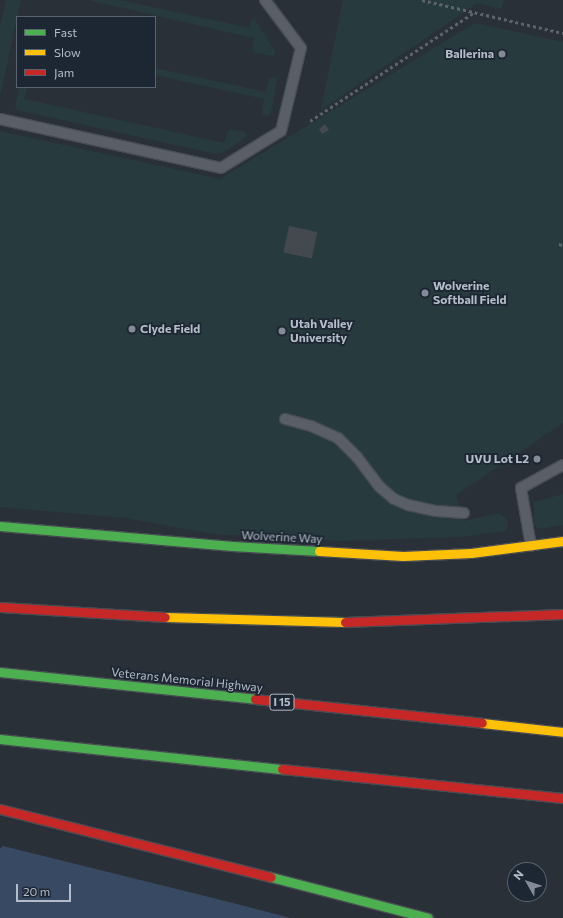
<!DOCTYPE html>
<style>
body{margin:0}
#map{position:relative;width:563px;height:918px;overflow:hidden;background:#2a3038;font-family:Commissioner,sans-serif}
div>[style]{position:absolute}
.green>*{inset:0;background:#273a3e}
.water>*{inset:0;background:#384963}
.building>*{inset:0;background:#444950;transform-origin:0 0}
.path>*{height:2.5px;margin-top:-1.25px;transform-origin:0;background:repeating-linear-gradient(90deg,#5d636a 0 3px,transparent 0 6px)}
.roads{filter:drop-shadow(1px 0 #484c53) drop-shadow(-1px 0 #484c53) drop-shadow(0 1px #484c53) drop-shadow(0 -1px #484c53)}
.lane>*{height:10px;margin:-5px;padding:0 5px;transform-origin:5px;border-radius:5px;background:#5a5e66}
.fast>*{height:9px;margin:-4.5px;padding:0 4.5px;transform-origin:4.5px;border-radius:4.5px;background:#4caf50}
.slow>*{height:9px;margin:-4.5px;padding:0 4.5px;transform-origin:4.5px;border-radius:4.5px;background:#ffc107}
.jam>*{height:9px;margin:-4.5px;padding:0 4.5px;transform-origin:4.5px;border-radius:4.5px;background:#c62828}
.dots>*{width:11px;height:11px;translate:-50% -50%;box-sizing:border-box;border:2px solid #1d2633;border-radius:50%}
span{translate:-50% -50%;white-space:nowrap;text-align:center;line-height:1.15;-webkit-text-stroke:3.5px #1d2633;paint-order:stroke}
.shield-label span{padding:1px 3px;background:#1d2633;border:1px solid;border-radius:3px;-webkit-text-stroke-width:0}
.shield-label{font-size:11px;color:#b4bcc9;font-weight:700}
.poi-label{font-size:12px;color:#b4bcc9;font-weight:700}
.right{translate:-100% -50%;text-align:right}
.left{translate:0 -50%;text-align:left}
.street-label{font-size:12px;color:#b4bcc9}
.legend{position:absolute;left:16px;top:16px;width:140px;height:72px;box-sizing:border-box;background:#1d2633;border:1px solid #59626f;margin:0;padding:5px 7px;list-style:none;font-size:12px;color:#b4bcc9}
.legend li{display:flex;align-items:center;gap:8px;height:20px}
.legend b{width:20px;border:1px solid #59626f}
.north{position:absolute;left:507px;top:862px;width:40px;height:40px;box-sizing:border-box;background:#1d2633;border:1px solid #59626f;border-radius:50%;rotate:309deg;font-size:11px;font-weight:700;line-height:16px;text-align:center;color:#b4bcc9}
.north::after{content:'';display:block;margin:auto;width:14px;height:18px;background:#848b96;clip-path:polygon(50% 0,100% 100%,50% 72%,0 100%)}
.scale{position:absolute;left:16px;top:884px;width:55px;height:18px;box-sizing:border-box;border:2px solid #b4bcc9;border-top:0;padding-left:5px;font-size:12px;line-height:14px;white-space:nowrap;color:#b4bcc9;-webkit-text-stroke:3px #1d2633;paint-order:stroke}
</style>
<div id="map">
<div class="green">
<div style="clip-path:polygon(6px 0,21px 0,0 97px,0 26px)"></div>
<div style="clip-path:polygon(88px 0,120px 0,250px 28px,251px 20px,254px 18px,275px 51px,275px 55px,273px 56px,255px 53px,252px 49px,254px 38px)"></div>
<div style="clip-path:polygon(343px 0,504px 0,501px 9px,477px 3px,321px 110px)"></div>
<div style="clip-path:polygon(475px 23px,563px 42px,563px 423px,456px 495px,464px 521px,499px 513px,506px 518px,508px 526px,506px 531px,459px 537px,336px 541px,213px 534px,126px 518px,0 507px,0 131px,220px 179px)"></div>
<div style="clip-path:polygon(155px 68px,266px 92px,269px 79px,273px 77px,277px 79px,271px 112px,269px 115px,264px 116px,262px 113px,264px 99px,155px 75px)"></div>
<div style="clip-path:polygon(19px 87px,27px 87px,24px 99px,224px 143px,228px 131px,231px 129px,244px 132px,247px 136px,223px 153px,212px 153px,17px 110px,15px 107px)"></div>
<div style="clip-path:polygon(563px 494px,563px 525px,538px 529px,534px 524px,534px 502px)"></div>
</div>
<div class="water">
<div style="clip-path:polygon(3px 846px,209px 897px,291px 918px,0 918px,0 849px)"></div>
</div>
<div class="building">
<div style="clip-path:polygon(325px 124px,329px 130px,322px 134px,319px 129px)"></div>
<div style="left:289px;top:226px;width:29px;height:27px;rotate:12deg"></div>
</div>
<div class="path">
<div style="left:422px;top:0;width:145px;rotate:13.2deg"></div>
<div style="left:310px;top:121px;width:196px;rotate:-33.5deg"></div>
<div style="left:559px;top:244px;width:4px;rotate:14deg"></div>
</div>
<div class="roads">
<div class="lane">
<div style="left:0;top:119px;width:226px;rotate:12.5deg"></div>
<div style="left:221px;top:168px;width:70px;rotate:-31.7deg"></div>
<div style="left:281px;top:131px;width:85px;rotate:-76.5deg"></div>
<div style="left:301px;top:48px;width:60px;rotate:-126.9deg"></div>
<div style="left:285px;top:419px;width:27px;rotate:15deg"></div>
<div style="left:311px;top:426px;width:30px;rotate:24deg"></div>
<div style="left:338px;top:438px;width:27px;rotate:45deg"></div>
<div style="left:357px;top:457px;width:38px;rotate:53deg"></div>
<div style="left:380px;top:487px;width:18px;rotate:41deg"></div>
<div style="left:394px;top:499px;width:15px;rotate:23deg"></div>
<div style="left:408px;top:505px;width:29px;rotate:12deg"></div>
<div style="left:436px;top:511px;width:28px;rotate:4deg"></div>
<div style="left:531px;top:546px;width:59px;rotate:-99.8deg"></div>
<div style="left:521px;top:488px;width:48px;rotate:-28.7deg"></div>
</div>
<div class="fast">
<div style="left:0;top:526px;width:233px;rotate:4.9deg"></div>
<div style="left:232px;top:546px;width:87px;rotate:3.3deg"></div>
<div style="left:0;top:672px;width:256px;rotate:6deg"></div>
<div style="left:0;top:739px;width:284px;rotate:6.1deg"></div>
<div style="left:271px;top:877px;width:162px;rotate:14.6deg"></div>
</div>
<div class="slow">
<div style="left:319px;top:551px;width:84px;rotate:3.4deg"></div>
<div style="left:403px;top:556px;width:68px;rotate:-2.5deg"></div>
<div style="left:471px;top:553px;width:93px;rotate:-7.4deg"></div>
<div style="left:165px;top:617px;width:180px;rotate:1.6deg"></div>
<div style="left:482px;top:723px;width:81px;rotate:6.3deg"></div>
</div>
<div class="jam">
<div style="left:0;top:607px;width:165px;rotate:3.5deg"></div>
<div style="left:345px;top:622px;width:218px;rotate:-2.1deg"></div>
<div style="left:255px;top:699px;width:228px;rotate:6deg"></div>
<div style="left:282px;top:769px;width:282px;rotate:5.9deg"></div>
<div style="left:0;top:809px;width:279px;rotate:14.1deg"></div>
</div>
</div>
<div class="dots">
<div style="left:502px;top:54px;background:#848b96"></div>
<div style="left:425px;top:293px;background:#848b96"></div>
<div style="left:132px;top:329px;background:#848b96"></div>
<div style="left:282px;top:331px;background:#848b96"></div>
<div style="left:537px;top:459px;background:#848b96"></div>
</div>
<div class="shield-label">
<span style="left:282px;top:702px">I 15</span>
</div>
<div class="poi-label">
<span class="right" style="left:494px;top:54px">Ballerina</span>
<span class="left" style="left:433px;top:293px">Wolverine<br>Softball Field</span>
<span class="left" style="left:290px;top:331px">Utah Valley<br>University</span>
<span class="left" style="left:140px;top:329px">Clyde Field</span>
<span class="right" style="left:529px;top:459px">UVU Lot L2</span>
</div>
<div class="street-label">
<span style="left:282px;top:537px;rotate:3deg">Wolverine Way</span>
<span style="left:187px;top:680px;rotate:6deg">Veterans Memorial Highway</span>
</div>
<ul class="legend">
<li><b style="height:5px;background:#4caf50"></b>Fast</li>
<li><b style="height:5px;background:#ffc107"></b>Slow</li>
<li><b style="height:5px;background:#c62828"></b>Jam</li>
</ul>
<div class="north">N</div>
<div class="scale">20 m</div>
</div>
